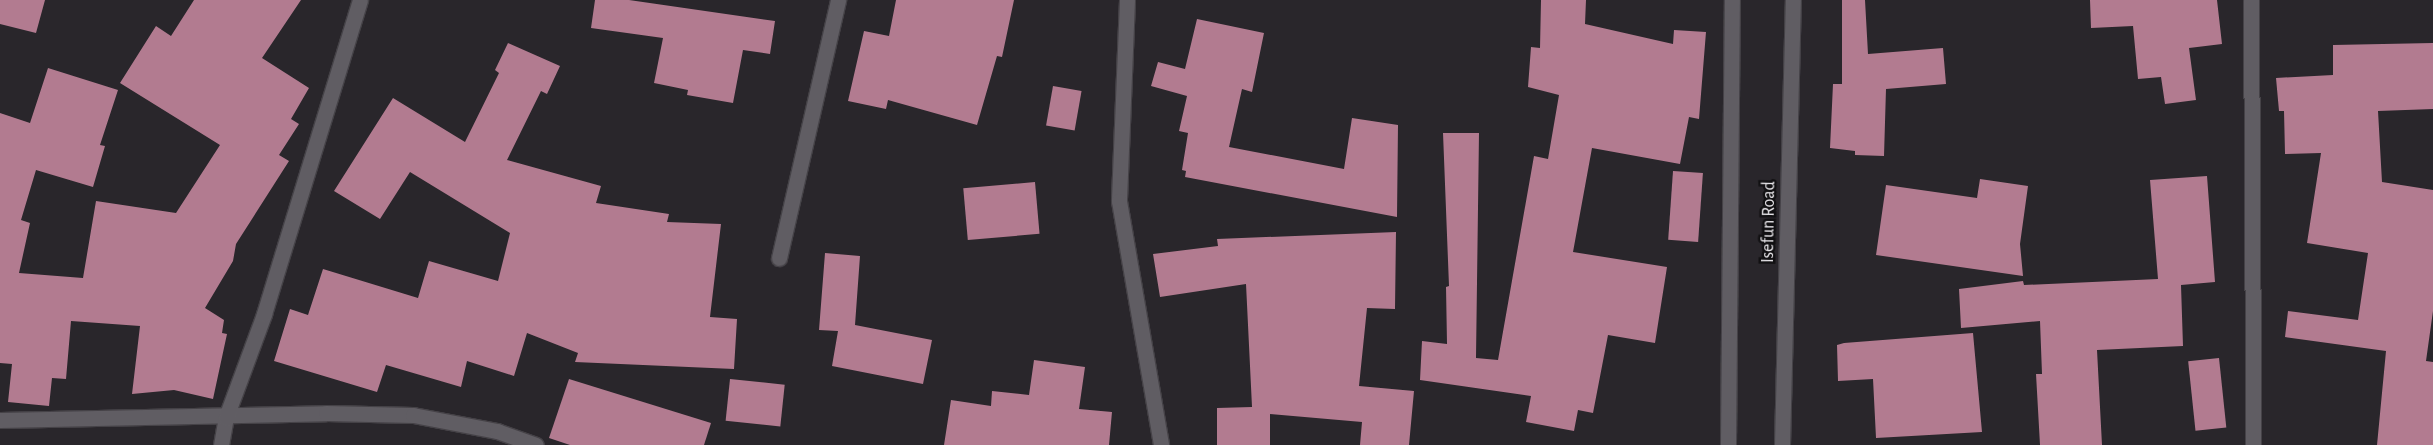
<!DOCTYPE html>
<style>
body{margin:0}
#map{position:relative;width:2433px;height:445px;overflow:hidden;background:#29262b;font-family:"Alegreya Sans",sans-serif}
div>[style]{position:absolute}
.building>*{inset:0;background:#b27b90;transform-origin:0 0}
.roads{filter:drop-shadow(1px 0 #454247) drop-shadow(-1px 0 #454247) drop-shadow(0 1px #454247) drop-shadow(0 -1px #454247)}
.minor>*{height:15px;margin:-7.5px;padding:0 7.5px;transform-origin:7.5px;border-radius:7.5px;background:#605d63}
span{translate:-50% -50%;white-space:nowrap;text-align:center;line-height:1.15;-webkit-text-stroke:5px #111012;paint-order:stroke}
.street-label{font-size:18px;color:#e6e4e8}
</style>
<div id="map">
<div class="building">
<div style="clip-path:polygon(0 0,45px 0,36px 33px,0 24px)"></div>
<div style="clip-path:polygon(194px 0,301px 0,262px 58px,309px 88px,291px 119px,299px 124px,279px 155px,289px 161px,236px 244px,233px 261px,205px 308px,224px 320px,222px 333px,227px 334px,213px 399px,174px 390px,132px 394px,140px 326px,71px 321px,66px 379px,52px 378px,49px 406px,8px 402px,12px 364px,0 363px,0 113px,30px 123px,48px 68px,118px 90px,100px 145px,105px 146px,93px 187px,36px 170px,21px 220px,30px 223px,19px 273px,83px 278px,96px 201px,176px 213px,220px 145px,120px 83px,156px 26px,171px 36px)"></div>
<div style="clip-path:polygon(595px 0,629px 0,775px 21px,770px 54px,743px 50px,733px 103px,687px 95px,688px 90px,654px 83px,663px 38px,591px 28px)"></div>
<div style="clip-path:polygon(896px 0,1014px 0,1002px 57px,997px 56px,977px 125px,888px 100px,886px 109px,848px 101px,864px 31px,889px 36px)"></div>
<div style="clip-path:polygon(1541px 0,1586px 0,1585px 24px,1673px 44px,1674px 30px,1706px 32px,1699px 119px,1689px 117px,1680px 164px,1592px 148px,1573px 252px,1667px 267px,1655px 343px,1608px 335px,1593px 413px,1578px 410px,1574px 431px,1526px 422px,1531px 396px,1420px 380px,1422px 341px,1447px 344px,1446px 287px,1449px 286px,1443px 133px,1479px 133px,1476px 358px,1498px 360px,1534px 156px,1548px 159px,1559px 95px,1528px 87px,1531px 47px,1540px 48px)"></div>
<div style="clip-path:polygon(1842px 0,1865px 0,1868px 54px,1943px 48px,1946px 84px,1886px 89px,1884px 156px,1855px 155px,1855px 151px,1830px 148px,1833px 84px,1842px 84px)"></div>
<div style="clip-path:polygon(2090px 0,2217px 0,2222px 44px,2189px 48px,2196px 100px,2165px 104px,2161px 77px,2138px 79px,2133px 26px,2091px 28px)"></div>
<div style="clip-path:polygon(1197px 19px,1264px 33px,1252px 92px,1242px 89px,1229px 147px,1344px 169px,1352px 118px,1398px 125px,1397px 217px,1185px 177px,1186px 171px,1182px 170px,1188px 133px,1179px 131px,1187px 96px,1151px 86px,1158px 62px,1185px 69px)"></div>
<div style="clip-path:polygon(508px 43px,560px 66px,547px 94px,541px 91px,507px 160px,601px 186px,596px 203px,669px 214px,667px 222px,721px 224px,710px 317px,737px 319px,734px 369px,575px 362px,578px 353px,527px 333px,514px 376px,467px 361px,461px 387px,386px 365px,377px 392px,274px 361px,290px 309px,308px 315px,323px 269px,418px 298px,429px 261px,498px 281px,510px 233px,410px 172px,380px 219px,334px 191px,393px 98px,465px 142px,499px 73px,495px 70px)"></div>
<div style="clip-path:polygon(2433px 43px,2433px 109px,2378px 111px,2382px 182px,2433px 190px,2433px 311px,2426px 361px,2433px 362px,2433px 445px,2377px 445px,2386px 351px,2285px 337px,2288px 311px,2358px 320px,2368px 253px,2307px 243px,2321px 153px,2285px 154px,2284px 111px,2279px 111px,2276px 78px,2333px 75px,2333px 45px)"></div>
<div style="left:1053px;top:86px;width:29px;height:40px;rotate:10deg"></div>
<div style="left:1673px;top:171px;width:30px;height:69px;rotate:4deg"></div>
<div style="clip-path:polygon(2207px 176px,2215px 282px,2181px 285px,2183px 346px,2097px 350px,2102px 445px,2040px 445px,2036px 374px,2042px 374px,2040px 321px,1961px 328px,1959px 289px,2023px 281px,2024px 285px,2158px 279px,2150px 180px)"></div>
<div style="clip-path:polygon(1980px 179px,2028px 186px,2020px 244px,2023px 276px,1876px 255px,1886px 185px,1977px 198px)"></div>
<div style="left:1035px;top:182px;width:52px;height:72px;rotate:85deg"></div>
<div style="clip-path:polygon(1396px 232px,1395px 309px,1367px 308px,1359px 386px,1414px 391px,1409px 445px,1360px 445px,1362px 422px,1270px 414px,1270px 445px,1217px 445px,1217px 408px,1252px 407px,1246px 284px,1160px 297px,1153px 254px,1218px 246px,1217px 239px)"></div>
<div style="clip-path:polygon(825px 253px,860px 256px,855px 325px,932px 340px,923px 384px,832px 366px,838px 331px,819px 330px)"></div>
<div style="clip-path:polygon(1973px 333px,1982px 432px,1876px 438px,1873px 379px,1838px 381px,1837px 345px,1844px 343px)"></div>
<div style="left:2219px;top:358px;width:70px;height:31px;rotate:84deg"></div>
<div style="clip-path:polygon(1034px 360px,1085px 367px,1079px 409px,1112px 412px,1109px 445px,944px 445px,951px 400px,991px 406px,992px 391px,1029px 395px)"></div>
<div style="clip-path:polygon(569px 379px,711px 423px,704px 445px,570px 445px,549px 438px)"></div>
<div style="left:730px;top:379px;width:55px;height:42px;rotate:6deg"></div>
</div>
<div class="roads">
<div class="minor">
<div style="left:1127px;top:0;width:201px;rotate:92.3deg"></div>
<div style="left:1119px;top:201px;width:248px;rotate:80.2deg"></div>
<div style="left:2251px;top:0;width:445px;rotate:89.7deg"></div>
<div style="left:779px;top:258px;width:265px;rotate:-77.1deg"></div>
<div style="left:0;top:420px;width:326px;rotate:-1.2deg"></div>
<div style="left:326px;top:413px;width:87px;rotate:1.3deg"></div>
<div style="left:413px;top:415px;width:86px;rotate:10.8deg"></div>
<div style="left:497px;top:431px;width:41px;rotate:19.7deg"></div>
<div style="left:221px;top:445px;width:28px;rotate:-80deg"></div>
<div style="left:226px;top:417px;width:110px;rotate:-69.7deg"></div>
<div style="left:264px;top:314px;width:328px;rotate:-73deg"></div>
<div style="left:1728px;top:445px;width:445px;rotate:-89.5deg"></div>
<div style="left:1782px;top:445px;width:445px;rotate:-88.6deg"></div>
</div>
</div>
<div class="street-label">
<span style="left:1769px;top:222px;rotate:-89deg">Isefun Road</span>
</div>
</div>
